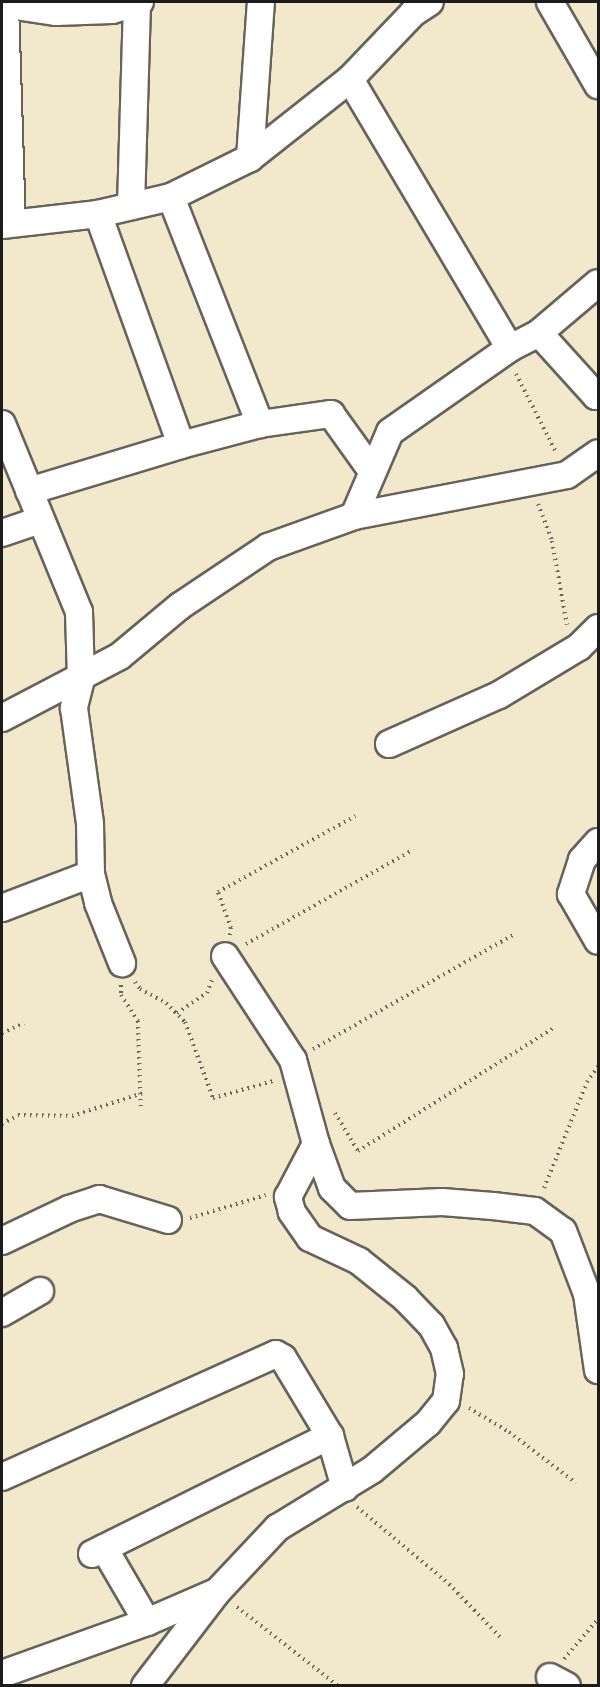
<!DOCTYPE html>
<style>
body{margin:0}
#map{position:relative;width:600px;height:1687px;overflow:hidden;background:#f2e8cc;font-family:"IM FELL English",serif}
div>[style]{position:absolute}
.path>*{height:4px;margin-top:-2px;transform-origin:0;background:repeating-linear-gradient(90deg,#67635a 0 1.5px,transparent 0 6px)}
.roads{filter:drop-shadow(2px 0 #67635a) drop-shadow(-2px 0 #67635a) drop-shadow(0 2px #67635a) drop-shadow(0 -2px #67635a)}
.minor>*{height:26px;margin:-13px;padding:0 13px;transform-origin:13px;border-radius:13px;background:#fff}
span{translate:-50% -50%;white-space:nowrap;text-align:center;line-height:1.15;-webkit-text-stroke:6px #fcf5e5;paint-order:stroke}
.frame{position:absolute;inset:0;border:3px solid #1c1c1c;pointer-events:none}
</style>
<div id="map">
<div class="path">
<div style="left:516px;top:374px;width:88px;rotate:62.9deg"></div>
<div style="left:538px;top:504px;width:40px;rotate:69deg"></div>
<div style="left:552px;top:541px;width:85px;rotate:79.9deg"></div>
<div style="left:230px;top:935px;width:7px;rotate:-82deg"></div>
<div style="left:231px;top:928px;width:38px;rotate:-110deg"></div>
<div style="left:218px;top:892px;width:157px;rotate:-29deg"></div>
<div style="left:246px;top:944px;width:192px;rotate:-29.4deg"></div>
<div style="left:135px;top:982px;width:9px;rotate:54deg"></div>
<div style="left:140px;top:989px;width:30px;rotate:28deg"></div>
<div style="left:166px;top:1003px;width:27px;rotate:45deg"></div>
<div style="left:185px;top:1022px;width:81px;rotate:69.8deg"></div>
<div style="left:213px;top:1098px;width:62px;rotate:-15.8deg"></div>
<div style="left:121px;top:985px;width:10px;rotate:90deg"></div>
<div style="left:121px;top:995px;width:31px;rotate:57deg"></div>
<div style="left:138px;top:1021px;width:89px;rotate:88.1deg"></div>
<div style="left:177px;top:1013px;width:36px;rotate:-34deg"></div>
<div style="left:207px;top:993px;width:14px;rotate:-69deg"></div>
<div style="left:2px;top:1033px;width:24px;rotate:-24deg"></div>
<div style="left:313px;top:1049px;width:230px;rotate:-29.7deg"></div>
<div style="left:335px;top:1113px;width:44px;rotate:58.8deg"></div>
<div style="left:358px;top:1151px;width:233px;rotate:-32.2deg"></div>
<div style="left:2px;top:1124px;width:18px;rotate:-29deg"></div>
<div style="left:18px;top:1115px;width:54px;rotate:1.1deg"></div>
<div style="left:72px;top:1116px;width:75px;rotate:-17.9deg"></div>
<div style="left:544px;top:1188px;width:114px;rotate:-67.9deg"></div>
<div style="left:587px;top:1082px;width:19px;rotate:-55deg"></div>
<div style="left:190px;top:1218px;width:79px;rotate:-16.8deg"></div>
<div style="left:469px;top:1408px;width:47px;rotate:31deg"></div>
<div style="left:509px;top:1432px;width:84px;rotate:37.3deg"></div>
<div style="left:357px;top:1507px;width:120px;rotate:39.9deg"></div>
<div style="left:449px;top:1584px;width:74px;rotate:46.1deg"></div>
<div style="left:237px;top:1607px;width:128px;rotate:38deg"></div>
<div style="left:564px;top:1659px;width:52px;rotate:-49.6deg"></div>
</div>
<div class="roads">
<div class="minor">
<div style="left:550px;top:2px;width:96px;rotate:60deg"></div>
<div style="left:2px;top:4px;width:55px;rotate:8.4deg"></div>
<div style="left:56px;top:12px;width:56px;rotate:-2deg"></div>
<div style="left:112px;top:10px;width:29px;rotate:-16deg"></div>
<div style="left:5px;top:5px;width:217px;rotate:88.2deg"></div>
<div style="left:350px;top:79px;width:313px;rotate:59.3deg"></div>
<div style="left:250px;top:158px;width:156px;rotate:-86deg"></div>
<div style="left:171px;top:197px;width:244px;rotate:68.6deg"></div>
<div style="left:131px;top:206px;width:202px;rotate:-88.3deg"></div>
<div style="left:98px;top:214px;width:245px;rotate:70.2deg"></div>
<div style="left:2px;top:225px;width:97px;rotate:-6.5deg"></div>
<div style="left:98px;top:214px;width:75px;rotate:-13.1deg"></div>
<div style="left:171px;top:197px;width:88px;rotate:-26.3deg"></div>
<div style="left:250px;top:158px;width:127px;rotate:-38.3deg"></div>
<div style="left:350px;top:79px;width:91px;rotate:-46.3deg"></div>
<div style="left:413px;top:13px;width:20px;rotate:-33deg"></div>
<div style="left:539px;top:333px;width:85px;rotate:47.9deg"></div>
<div style="left:596px;top:396px;width:3px;rotate:-45deg"></div>
<div style="left:2px;top:424px;width:203px;rotate:67.7deg"></div>
<div style="left:79px;top:612px;width:67px;rotate:88.3deg"></div>
<div style="left:81px;top:679px;width:30px;rotate:104deg"></div>
<div style="left:74px;top:708px;width:117px;rotate:82.1deg"></div>
<div style="left:90px;top:824px;width:50px;rotate:88.9deg"></div>
<div style="left:91px;top:874px;width:30px;rotate:76deg"></div>
<div style="left:98px;top:903px;width:65px;rotate:68.2deg"></div>
<div style="left:29px;top:491px;width:159px;rotate:-16.8deg"></div>
<div style="left:181px;top:445px;width:82px;rotate:-14.9deg"></div>
<div style="left:260px;top:424px;width:72px;rotate:-8deg"></div>
<div style="left:331px;top:414px;width:70px;rotate:54.3deg"></div>
<div style="left:354px;top:516px;width:217px;rotate:-10.9deg"></div>
<div style="left:567px;top:475px;width:38px;rotate:-35deg"></div>
<div style="left:2px;top:533px;width:40px;rotate:-18.9deg"></div>
<div style="left:2px;top:718px;width:133px;rotate:-27.7deg"></div>
<div style="left:120px;top:656px;width:78px;rotate:-39.8deg"></div>
<div style="left:180px;top:606px;width:106px;rotate:-33.8deg"></div>
<div style="left:268px;top:547px;width:91px;rotate:-19.8deg"></div>
<div style="left:354px;top:516px;width:91px;rotate:-66.8deg"></div>
<div style="left:390px;top:432px;width:146px;rotate:-35deg"></div>
<div style="left:510px;top:348px;width:33px;rotate:-27deg"></div>
<div style="left:539px;top:333px;width:77px;rotate:-40.3deg"></div>
<div style="left:389px;top:744px;width:120px;rotate:-24deg"></div>
<div style="left:499px;top:695px;width:93px;rotate:-31deg"></div>
<div style="left:579px;top:647px;width:27px;rotate:-45deg"></div>
<div style="left:598px;top:842px;width:24px;rotate:132deg"></div>
<div style="left:582px;top:860px;width:36px;rotate:108deg"></div>
<div style="left:571px;top:894px;width:54px;rotate:60.1deg"></div>
<div style="left:2px;top:908px;width:95px;rotate:-20.9deg"></div>
<div style="left:316px;top:1144px;width:47px;rotate:70deg"></div>
<div style="left:332px;top:1188px;width:25px;rotate:45deg"></div>
<div style="left:350px;top:1206px;width:92px;rotate:-2.5deg"></div>
<div style="left:442px;top:1202px;width:51px;rotate:4.5deg"></div>
<div style="left:493px;top:1206px;width:42px;rotate:6.8deg"></div>
<div style="left:535px;top:1211px;width:34px;rotate:36deg"></div>
<div style="left:563px;top:1231px;width:67px;rotate:69.1deg"></div>
<div style="left:587px;top:1294px;width:77px;rotate:81.8deg"></div>
<div style="left:2px;top:1241px;width:74px;rotate:-25.5deg"></div>
<div style="left:69px;top:1209px;width:32px;rotate:-18deg"></div>
<div style="left:99px;top:1199px;width:72px;rotate:16.9deg"></div>
<div style="left:2px;top:1313px;width:44px;rotate:-30.1deg"></div>
<div style="left:2px;top:1477px;width:300px;rotate:-24.2deg"></div>
<div style="left:276px;top:1354px;width:8px;rotate:30deg"></div>
<div style="left:283px;top:1358px;width:91px;rotate:58.9deg"></div>
<div style="left:330px;top:1436px;width:54px;rotate:73.9deg"></div>
<div style="left:104px;top:1548px;width:86px;rotate:59.8deg"></div>
<div style="left:92px;top:1554px;width:266px;rotate:-26.4deg"></div>
<div style="left:2px;top:1674px;width:154px;rotate:-19.7deg"></div>
<div style="left:147px;top:1622px;width:73px;rotate:-23.4deg"></div>
<div style="left:550px;top:1677px;width:19px;rotate:28deg"></div>
<div style="left:145px;top:1686px;width:118px;rotate:-52.5deg"></div>
<div style="left:217px;top:1592px;width:88px;rotate:-46.8deg"></div>
<div style="left:277px;top:1528px;width:111px;rotate:-31.4deg"></div>
<div style="left:372px;top:1470px;width:73px;rotate:-40deg"></div>
<div style="left:428px;top:1423px;width:28px;rotate:-51deg"></div>
<div style="left:446px;top:1401px;width:27px;rotate:-82deg"></div>
<div style="left:450px;top:1374px;width:27px;rotate:-103deg"></div>
<div style="left:444px;top:1348px;width:26px;rotate:-119deg"></div>
<div style="left:431px;top:1325px;width:37px;rotate:-134deg"></div>
<div style="left:405px;top:1298px;width:59px;rotate:-141.2deg"></div>
<div style="left:359px;top:1261px;width:54px;rotate:-154.9deg"></div>
<div style="left:310px;top:1238px;width:32px;rotate:-125deg"></div>
<div style="left:292px;top:1212px;width:16px;rotate:-105deg"></div>
<div style="left:288px;top:1197px;width:60px;rotate:-62.2deg"></div>
<div style="left:316px;top:1144px;width:87px;rotate:-105.3deg"></div>
<div style="left:293px;top:1060px;width:124px;rotate:-123.2deg"></div>
</div>
</div>
<div class="frame"></div>
</div>
